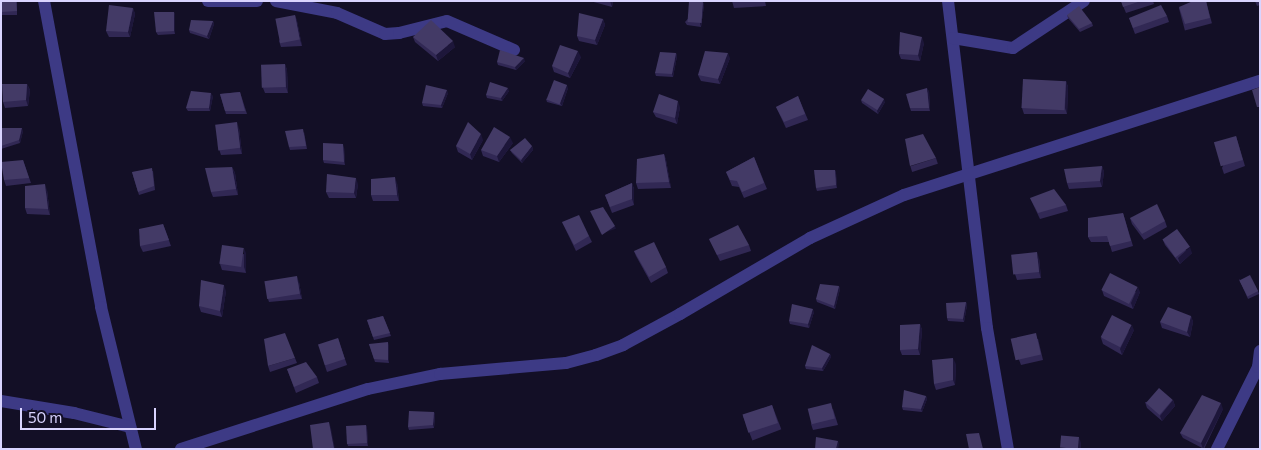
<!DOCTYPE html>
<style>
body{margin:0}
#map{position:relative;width:1261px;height:450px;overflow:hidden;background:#130f26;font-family:Commissioner,sans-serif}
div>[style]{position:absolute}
.minor>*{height:12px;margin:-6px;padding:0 6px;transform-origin:6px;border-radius:6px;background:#3d3a85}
.wall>*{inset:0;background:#312854;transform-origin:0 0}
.shaded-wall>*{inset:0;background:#1d163a;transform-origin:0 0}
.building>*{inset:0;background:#433a66;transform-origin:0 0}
span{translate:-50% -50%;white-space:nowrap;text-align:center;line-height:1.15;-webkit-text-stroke:4.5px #130f26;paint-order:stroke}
.frame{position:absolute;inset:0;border:2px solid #d9d4ff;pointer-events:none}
.scale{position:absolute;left:20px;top:408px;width:136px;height:22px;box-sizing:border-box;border:2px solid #d9d4ff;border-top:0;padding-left:6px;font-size:15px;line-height:18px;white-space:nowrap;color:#d9d4ff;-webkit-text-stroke:4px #130f26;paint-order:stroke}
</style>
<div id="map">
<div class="minor">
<div style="left:44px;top:1px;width:311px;rotate:79.4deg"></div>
<div style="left:101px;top:307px;width:146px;rotate:76.2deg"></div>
<div style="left:208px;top:1px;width:49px"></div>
<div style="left:276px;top:1px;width:62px;rotate:11.1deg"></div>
<div style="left:337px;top:13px;width:52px;rotate:23.6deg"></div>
<div style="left:385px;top:34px;width:14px;rotate:-4deg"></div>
<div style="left:399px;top:33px;width:49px;rotate:-14deg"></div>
<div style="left:447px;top:21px;width:73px;rotate:23.4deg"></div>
<div style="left:948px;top:1px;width:329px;rotate:83.2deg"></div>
<div style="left:987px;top:328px;width:123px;rotate:80.2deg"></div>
<div style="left:953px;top:38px;width:61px;rotate:9.5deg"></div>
<div style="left:1013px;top:48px;width:85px;rotate:-33.5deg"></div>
<div style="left:1px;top:401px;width:74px;rotate:9.3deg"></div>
<div style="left:74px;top:413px;width:58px;rotate:14deg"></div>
<div style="left:181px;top:449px;width:196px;rotate:-17.8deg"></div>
<div style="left:368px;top:389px;width:74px;rotate:-11.8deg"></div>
<div style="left:440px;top:374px;width:126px;rotate:-5deg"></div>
<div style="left:566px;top:363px;width:31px;rotate:-15deg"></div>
<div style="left:596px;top:355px;width:29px;rotate:-20deg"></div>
<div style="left:623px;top:345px;width:65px;rotate:-28.5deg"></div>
<div style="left:680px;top:314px;width:151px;rotate:-30.3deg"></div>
<div style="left:810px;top:238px;width:103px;rotate:-24.6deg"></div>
<div style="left:904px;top:195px;width:374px;rotate:-17.8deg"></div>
<div style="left:1217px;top:449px;width:92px;rotate:-63.4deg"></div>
<div style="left:1258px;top:367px;width:16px;rotate:-83deg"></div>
</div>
<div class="wall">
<div style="left:1px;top:1px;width:16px;height:14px"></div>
<div style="clip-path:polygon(590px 1px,613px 1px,612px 7px)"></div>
<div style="clip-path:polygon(732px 1px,765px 1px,766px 6px,734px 8px)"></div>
<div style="clip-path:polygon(1121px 1px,1153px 1px,1154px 4px,1126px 13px)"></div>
<div style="left:1206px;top:1px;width:23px;height:28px;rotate:75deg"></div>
<div style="clip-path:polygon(1255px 1px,1260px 1px,1260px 5px,1257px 6px)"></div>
<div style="clip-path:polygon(703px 2px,704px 5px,701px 27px,687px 25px,685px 22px)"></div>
<div style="clip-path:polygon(133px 8px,135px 14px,130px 37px,109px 37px,106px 31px)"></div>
<div style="clip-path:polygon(174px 12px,175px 15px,175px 34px,158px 35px,156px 32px)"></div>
<div style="clip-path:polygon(295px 15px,297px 21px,302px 46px,281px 47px,279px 41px)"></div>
<div style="clip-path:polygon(1067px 15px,1092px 23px,1093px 26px,1080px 32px,1068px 18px)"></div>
<div style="clip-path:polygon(1167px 16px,1169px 22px,1135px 34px,1129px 18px)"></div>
<div style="clip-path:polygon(603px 19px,605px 25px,597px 45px,579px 41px,577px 36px)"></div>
<div style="clip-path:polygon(213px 21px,214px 24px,209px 39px,190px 33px,189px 30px)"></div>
<div style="clip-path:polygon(413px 37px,455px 47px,438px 61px,415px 42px)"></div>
<div style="clip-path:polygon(924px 43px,920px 61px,901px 59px,899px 54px)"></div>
<div style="clip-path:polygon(676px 53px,677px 56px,673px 77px,656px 76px,655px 73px)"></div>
<div style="clip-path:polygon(581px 57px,570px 78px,554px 72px,552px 66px)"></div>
<div style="clip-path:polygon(730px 58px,720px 84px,701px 81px,698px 75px)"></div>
<div style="clip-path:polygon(525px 61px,516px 70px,498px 65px,497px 62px)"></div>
<div style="clip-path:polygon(285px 64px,287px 70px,288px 93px,265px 93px,263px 88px)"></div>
<div style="clip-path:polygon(1066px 81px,1068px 87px,1067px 114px,1024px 114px,1022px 108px)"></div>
<div style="clip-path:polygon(27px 84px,30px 90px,28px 106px,5px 108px,3px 102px)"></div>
<div style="clip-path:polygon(568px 88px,562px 106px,547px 102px,546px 99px)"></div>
<div style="clip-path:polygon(509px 91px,502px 101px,487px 98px,486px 95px)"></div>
<div style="clip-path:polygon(929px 91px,930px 111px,911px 111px,910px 108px)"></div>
<div style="clip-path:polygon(240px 92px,247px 114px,226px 114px,220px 94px)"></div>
<div style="clip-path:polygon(448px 93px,442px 108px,423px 106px,422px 103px)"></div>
<div style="clip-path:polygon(213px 96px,210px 111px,188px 111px,186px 108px)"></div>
<div style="clip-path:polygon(798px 96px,808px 120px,786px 128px,776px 107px)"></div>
<div style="clip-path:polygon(861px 100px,885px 102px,878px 114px,862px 103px)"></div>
<div style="clip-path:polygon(680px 107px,677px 124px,656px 117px,653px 112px)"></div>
<div style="clip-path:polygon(1px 128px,23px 131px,20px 143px,1px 149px)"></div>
<div style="clip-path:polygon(239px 128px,242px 154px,221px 155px,219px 149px)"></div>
<div style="clip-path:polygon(304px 132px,307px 149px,290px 150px,289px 147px)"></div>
<div style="clip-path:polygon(1236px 136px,1245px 166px,1224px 174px,1222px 168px)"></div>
<div style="clip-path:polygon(483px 140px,472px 160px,458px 152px,456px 146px)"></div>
<div style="clip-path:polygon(513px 143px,499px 162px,483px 156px,481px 150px)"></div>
<div style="clip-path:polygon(532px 146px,533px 150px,522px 163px,512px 153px,510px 150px)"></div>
<div style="clip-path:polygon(344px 147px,345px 165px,324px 163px,323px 160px)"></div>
<div style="clip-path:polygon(664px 154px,666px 160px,671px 188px,638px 189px,636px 183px)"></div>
<div style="clip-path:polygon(754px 157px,767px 189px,744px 198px,739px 187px,732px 186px,726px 172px)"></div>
<div style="left:936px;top:158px;width:6px;height:27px;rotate:72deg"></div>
<div style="clip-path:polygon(23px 160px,31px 183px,6px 186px,4px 180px)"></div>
<div style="clip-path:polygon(1102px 166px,1104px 172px,1102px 187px,1069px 189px,1067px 183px)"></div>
<div style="clip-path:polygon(232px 167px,235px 173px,238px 195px,213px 197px,211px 192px)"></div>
<div style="clip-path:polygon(835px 170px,836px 173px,837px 188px,817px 191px,816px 188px)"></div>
<div style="clip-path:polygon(153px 171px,155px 190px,139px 195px,132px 172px)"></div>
<div style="clip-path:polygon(397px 183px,399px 201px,373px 201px,371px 195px)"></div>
<div style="clip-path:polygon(632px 183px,634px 189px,634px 205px,612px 213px,605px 195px)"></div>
<div style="clip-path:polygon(358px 184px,356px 198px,329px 198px,326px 192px)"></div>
<div style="clip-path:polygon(47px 190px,50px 215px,27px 214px,25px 208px)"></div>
<div style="clip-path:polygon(1030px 198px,1066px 205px,1068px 211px,1040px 219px)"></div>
<div style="clip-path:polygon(1123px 213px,1133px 246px,1112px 252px,1109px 242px,1091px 242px,1088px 237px)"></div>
<div style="clip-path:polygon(1130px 218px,1165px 221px,1167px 227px,1144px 240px,1132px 224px)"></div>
<div style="clip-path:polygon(562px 222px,589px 236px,592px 242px,576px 251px)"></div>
<div style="clip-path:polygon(163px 224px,171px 246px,143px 252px,140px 246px)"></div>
<div style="clip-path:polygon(709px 239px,749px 245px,751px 251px,720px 261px)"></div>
<div style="clip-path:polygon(1163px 240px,1192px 253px,1180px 264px,1165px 245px)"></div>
<div style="clip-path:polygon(634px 251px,666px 267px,668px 273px,651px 283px,636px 256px)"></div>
<div style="clip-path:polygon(246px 253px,246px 273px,222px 270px,220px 264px)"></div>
<div style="clip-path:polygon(1039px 258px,1041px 278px,1017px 280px,1015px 274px)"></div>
<div style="clip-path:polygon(1239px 279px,1258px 291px,1259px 294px,1248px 299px)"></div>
<div style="clip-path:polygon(299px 282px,302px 299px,269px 302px,267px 296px)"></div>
<div style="clip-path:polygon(839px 286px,840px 289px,835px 309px,817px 302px,816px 299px)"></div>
<div style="clip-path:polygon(1102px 290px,1140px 292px,1133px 309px,1104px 296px)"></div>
<div style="clip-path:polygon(226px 291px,222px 317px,201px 312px,199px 306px)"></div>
<div style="clip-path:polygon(966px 302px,967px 305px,964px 322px,948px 321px,947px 318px)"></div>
<div style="clip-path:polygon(814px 312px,809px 328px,790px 324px,789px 321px)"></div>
<div style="clip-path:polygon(383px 316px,391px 336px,374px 340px,367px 320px)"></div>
<div style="clip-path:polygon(1191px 316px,1193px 322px,1190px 337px,1162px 328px,1160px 322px)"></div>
<div style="clip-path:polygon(920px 324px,922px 330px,920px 355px,902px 355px,900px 350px)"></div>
<div style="clip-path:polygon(1134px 330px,1122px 355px,1103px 344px,1101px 338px)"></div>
<div style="clip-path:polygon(338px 338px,347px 365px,327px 372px,325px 366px)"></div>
<div style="clip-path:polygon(1011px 339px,1038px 339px,1043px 360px,1021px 365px)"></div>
<div style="clip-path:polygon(369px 344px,389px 345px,389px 363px,375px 362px)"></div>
<div style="clip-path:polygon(830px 354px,831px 357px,823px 371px,806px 369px,805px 366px)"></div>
<div style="clip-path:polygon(295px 358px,297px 363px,270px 372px,268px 366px)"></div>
<div style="clip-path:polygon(956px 364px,955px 385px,936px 390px,934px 384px)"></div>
<div style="clip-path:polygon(287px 369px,317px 377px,319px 383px,296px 393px)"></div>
<div style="clip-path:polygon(926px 396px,927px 399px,922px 412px,903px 410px,902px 407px)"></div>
<div style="clip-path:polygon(1173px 400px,1175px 406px,1162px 421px,1147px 408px,1145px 402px)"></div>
<div style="left:772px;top:405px;width:26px;height:31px;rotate:69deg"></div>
<div style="clip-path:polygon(833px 409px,838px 425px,813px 430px,811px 424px)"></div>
<div style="clip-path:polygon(1223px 409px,1204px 449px,1183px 438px,1180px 433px)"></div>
<div style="clip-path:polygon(434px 412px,435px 415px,434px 428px,409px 430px,408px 427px)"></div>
<div style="clip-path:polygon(366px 425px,367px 428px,368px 446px,348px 446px,347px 443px)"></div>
</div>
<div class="shaded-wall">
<div style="clip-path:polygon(610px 1px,613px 1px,612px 7px)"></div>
<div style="clip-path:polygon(703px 2px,704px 5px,701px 27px,700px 24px)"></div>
<div style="clip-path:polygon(133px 8px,135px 14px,130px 37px,128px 32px)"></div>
<div style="clip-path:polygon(174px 12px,175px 15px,175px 34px,174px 31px)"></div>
<div style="clip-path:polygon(295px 15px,297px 21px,302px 46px,300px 40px)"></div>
<div style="clip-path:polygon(603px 19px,605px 25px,597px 45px,595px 40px)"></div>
<div style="clip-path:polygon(213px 21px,214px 24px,209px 39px,207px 36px)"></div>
<div style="clip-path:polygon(922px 37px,924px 43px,920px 61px,918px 55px)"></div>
<div style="clip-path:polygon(453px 41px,455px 47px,438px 61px,436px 55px)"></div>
<div style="clip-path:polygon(578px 51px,581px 57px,570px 78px,568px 73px)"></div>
<div style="clip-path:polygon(676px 53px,677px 56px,673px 77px,672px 74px)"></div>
<div style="clip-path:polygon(728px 53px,730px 58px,720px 84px,718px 79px)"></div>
<div style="clip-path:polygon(524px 58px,525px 61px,516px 70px,515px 67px)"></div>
<div style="clip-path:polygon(285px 64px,287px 70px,288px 93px,286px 87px)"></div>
<div style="clip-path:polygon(1066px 81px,1068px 87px,1067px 114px,1065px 108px)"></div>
<div style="clip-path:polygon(27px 84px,30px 90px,28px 106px,26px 100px)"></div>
<div style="clip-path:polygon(567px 85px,568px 88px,562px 106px,560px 103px)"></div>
<div style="clip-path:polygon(508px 88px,509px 91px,502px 101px,501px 98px)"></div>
<div style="clip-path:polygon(927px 88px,929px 91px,930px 111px,929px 108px)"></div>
<div style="clip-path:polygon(447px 90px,448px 93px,442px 108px,441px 105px)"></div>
<div style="clip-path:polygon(211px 93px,213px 96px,210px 111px,209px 108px)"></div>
<div style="clip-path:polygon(884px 99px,885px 102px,878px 114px,877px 111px)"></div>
<div style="clip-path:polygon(678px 101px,680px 107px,677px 124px,675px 118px)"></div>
<div style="clip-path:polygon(237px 122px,239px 128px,242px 154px,240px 148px)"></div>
<div style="clip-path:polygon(22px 128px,23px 131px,20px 143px,19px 140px)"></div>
<div style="clip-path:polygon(481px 134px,483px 140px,472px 160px,470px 154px)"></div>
<div style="clip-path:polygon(510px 137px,513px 143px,499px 162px,497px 156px)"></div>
<div style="clip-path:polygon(343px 144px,344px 147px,345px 165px,344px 162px)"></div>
<div style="clip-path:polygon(532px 146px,533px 150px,522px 163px,521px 160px)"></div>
<div style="clip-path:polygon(664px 154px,666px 160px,671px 188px,669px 182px)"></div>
<div style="clip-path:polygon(1102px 166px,1104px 172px,1102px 187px,1100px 181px)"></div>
<div style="clip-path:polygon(232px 167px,235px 173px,238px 195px,236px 189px)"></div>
<div style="clip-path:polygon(835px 170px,836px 173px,837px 188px,836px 185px)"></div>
<div style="clip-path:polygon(395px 177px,397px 183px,399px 201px,397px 195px)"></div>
<div style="clip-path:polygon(356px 178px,358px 184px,356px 198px,354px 193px)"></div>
<div style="clip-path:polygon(632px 183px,634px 189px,634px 205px,632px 199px)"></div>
<div style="clip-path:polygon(45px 184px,47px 190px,50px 215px,48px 209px)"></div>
<div style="left:615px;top:226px;width:3px;height:16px;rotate:72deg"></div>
<div style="clip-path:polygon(1190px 247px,1192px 253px,1180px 264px,1178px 258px)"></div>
<div style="clip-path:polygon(244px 248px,246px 253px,246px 273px,244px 267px)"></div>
<div style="clip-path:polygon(1037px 252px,1039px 258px,1041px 278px,1039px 272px)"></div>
<div style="clip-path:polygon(297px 276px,299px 282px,302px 299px,300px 294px)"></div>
<div style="clip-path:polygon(224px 285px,226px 291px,222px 317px,220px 311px)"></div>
<div style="clip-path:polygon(839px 286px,840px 289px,835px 309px,834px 306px)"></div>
<div style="clip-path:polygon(1138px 287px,1140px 292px,1133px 309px,1131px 303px)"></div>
<div style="clip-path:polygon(966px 302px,967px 305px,964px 322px,963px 319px)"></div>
<div style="clip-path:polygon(813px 309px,814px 312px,809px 328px,808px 324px)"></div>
<div style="clip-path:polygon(1191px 316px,1193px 322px,1190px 337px,1187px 332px)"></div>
<div style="clip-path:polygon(920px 324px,922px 330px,920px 355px,918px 349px)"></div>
<div style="clip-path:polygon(1132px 325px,1134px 330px,1122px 355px,1120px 349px)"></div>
<div style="clip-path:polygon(388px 342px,389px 345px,389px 363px,388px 360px)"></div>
<div style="clip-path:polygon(830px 354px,831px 357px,823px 371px,822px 368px)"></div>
<div style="clip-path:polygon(953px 358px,956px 364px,955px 385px,953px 380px)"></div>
<div style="clip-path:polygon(926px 396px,927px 399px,922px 412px,921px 409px)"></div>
<div style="clip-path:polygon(1173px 400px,1175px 406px,1162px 421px,1160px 416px)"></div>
<div style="clip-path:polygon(1221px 403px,1223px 409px,1203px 449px,1201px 443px)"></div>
<div style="clip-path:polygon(434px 412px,435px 415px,434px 428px,433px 425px)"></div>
<div style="clip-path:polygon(329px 422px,331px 428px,335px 449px,334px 448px)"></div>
<div style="clip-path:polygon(366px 425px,367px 428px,368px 446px,367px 443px)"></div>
<div style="clip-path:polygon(1079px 437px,1081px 443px,1081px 449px,1078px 449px)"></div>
<div style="clip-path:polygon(838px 441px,839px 444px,838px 449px,836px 449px)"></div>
</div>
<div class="building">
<div style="clip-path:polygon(1px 1px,16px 1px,17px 11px,1px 12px)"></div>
<div style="left:689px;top:1px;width:14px;height:21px;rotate:4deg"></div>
<div style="clip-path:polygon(1121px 1px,1141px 1px,1123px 7px)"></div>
<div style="clip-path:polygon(1193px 1px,1206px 1px,1210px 18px,1185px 24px,1179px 7px)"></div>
<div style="clip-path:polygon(109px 5px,133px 8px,128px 32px,106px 31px)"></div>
<div style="clip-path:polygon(1161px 5px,1167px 16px,1133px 28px,1129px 18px)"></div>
<div style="clip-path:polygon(1079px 6px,1092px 23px,1079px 29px,1067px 15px)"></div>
<div style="clip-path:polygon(154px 12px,174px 12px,174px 31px,156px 32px)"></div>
<div style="clip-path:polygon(579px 13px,603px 19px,595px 40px,577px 36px)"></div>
<div style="left:295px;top:15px;width:25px;height:20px;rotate:79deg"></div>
<div style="clip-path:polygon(191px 20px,213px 21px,207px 36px,189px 30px)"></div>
<div style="clip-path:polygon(431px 20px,453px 41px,436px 55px,413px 37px)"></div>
<div style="clip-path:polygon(900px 32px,922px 37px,918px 55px,899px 54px)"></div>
<div style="clip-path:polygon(560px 45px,578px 51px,568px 73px,552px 66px)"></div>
<div style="clip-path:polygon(500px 50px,524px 58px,515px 67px,497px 62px)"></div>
<div style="clip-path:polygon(705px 51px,728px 53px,718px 79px,698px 75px)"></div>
<div style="clip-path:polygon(660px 52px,676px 53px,672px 74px,655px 73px)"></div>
<div style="left:285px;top:64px;width:23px;height:24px;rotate:88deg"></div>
<div style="left:1023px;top:79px;width:43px;height:29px;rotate:3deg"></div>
<div style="left:554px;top:80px;width:14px;height:21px;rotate:21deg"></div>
<div style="clip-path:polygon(490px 82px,508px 88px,501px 98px,486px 95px)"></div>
<div style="clip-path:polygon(2px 84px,27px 84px,26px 100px,3px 102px)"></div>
<div style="clip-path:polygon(426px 85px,447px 90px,441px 105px,422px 103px)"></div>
<div style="clip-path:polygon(1260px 87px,1260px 107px,1257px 107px,1252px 90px)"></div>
<div style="clip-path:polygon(927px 88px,929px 108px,910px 108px,906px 94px)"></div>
<div style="left:868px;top:89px;width:19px;height:13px;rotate:32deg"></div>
<div style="clip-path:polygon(191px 91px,211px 93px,209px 108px,186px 108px)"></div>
<div style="clip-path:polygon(240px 92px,245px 111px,225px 111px,220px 94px)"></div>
<div style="clip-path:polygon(659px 94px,678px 101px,675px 118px,653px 112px)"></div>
<div style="clip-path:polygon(798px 96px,805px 114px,784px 122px,776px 107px)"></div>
<div style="left:237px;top:122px;width:26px;height:22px;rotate:83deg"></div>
<div style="clip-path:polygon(468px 122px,481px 134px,470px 154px,456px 146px)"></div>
<div style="clip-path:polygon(494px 127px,510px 137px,497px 156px,481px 150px)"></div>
<div style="clip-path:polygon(1px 128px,22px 128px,19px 140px,1px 146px)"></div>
<div style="clip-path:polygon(303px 129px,306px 146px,289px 147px,285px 131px)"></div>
<div style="clip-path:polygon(923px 134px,936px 158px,910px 166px,905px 139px)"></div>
<div style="left:1236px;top:136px;width:25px;height:23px;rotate:74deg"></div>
<div style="clip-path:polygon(525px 138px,532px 146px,521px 160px,510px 150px)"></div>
<div style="clip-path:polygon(323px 143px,343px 144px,344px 162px,323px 160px)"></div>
<div style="clip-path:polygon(664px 154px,669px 182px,636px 183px,637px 159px)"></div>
<div style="clip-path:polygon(754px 157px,764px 183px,742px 192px,737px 181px,730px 180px,726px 172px)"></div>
<div style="clip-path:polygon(23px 160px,29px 178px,4px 180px,1px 162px)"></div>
<div style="clip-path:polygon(1102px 166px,1100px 181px,1067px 183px,1064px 169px)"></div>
<div style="clip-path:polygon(232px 167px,236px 189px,211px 192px,205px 168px)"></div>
<div style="clip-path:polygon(152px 168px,154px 186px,138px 192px,132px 172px)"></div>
<div style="clip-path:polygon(814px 170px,835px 170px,836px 185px,816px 188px)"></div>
<div style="clip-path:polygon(327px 174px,356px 178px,354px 193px,326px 192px)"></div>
<div style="clip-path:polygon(395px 177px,397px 195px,371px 195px,371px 179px)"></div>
<div style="clip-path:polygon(632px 183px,632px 199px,610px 207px,605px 195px)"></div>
<div style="clip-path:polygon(45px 184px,48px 209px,25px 208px,25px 186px)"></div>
<div style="clip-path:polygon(1054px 189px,1066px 205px,1038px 213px,1030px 198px)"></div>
<div style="clip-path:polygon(1157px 204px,1165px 221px,1142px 234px,1130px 218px)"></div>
<div style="clip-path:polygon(603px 207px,615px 226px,602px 235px,590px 211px)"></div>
<div style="clip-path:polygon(1123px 213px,1131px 241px,1110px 246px,1107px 236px,1088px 237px,1088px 218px)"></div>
<div style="clip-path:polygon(579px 215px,589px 236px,574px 245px,562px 222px)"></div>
<div style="clip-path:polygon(163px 224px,169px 240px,140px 246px,139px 229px)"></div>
<div style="clip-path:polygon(738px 225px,749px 245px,717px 255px,709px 239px)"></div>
<div style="left:1177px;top:229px;width:22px;height:18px;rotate:54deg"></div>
<div style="clip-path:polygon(654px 242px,666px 267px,649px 277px,634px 251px)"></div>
<div style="left:222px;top:245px;width:22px;height:19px;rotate:8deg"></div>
<div style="left:1037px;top:252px;width:20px;height:26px;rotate:84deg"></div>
<div style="left:1110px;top:273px;width:31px;height:19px;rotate:27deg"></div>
<div style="left:1250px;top:275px;width:18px;height:12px;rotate:63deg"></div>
<div style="left:297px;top:276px;width:18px;height:33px;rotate:81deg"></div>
<div style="clip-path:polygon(201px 280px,224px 285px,220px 311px,199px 306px)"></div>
<div style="clip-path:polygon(820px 284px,839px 286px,834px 306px,816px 299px)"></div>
<div style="clip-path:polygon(966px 302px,963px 319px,947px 318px,946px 303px)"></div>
<div style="clip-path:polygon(792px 304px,813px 309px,808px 324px,789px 321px)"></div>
<div style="clip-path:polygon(1168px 307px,1191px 316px,1187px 332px,1160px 322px)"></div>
<div style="left:1112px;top:315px;width:22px;height:25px;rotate:27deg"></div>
<div style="clip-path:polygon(383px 316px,390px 333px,373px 337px,367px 320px)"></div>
<div style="clip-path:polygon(920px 324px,918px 349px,900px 350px,900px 325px)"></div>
<div style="clip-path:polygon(285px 333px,295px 358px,268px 366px,264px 339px)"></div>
<div style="left:1036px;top:333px;width:22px;height:26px;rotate:77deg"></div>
<div style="left:338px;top:338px;width:22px;height:21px;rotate:72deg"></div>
<div style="clip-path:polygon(388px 342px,388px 360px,374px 359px,369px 344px)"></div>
<div style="clip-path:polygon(812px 345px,830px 354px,822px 368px,805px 366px)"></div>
<div style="clip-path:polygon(953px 358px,953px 380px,934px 384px,932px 360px)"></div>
<div style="clip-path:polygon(306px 362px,317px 377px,294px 387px,287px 369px)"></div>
<div style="left:1159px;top:388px;width:18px;height:20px;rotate:41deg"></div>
<div style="clip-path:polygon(904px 390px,926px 396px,921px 409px,902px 407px)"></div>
<div style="clip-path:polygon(1202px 395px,1221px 403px,1201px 443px,1180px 433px)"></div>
<div style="left:831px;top:403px;width:16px;height:24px;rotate:76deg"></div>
<div style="left:772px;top:405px;width:19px;height:31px;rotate:72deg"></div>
<div style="clip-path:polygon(409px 411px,434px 412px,433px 425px,408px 427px)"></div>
<div style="clip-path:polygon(329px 422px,334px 448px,313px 449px,310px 425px)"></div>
<div style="left:366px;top:425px;width:18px;height:20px;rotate:87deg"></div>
<div style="clip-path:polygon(979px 433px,983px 449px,969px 449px,966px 434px)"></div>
<div style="clip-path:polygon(816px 437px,838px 441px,836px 449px,815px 449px)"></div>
<div style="left:1079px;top:437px;width:12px;height:18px;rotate:95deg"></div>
</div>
<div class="frame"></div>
<div class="scale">50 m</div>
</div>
